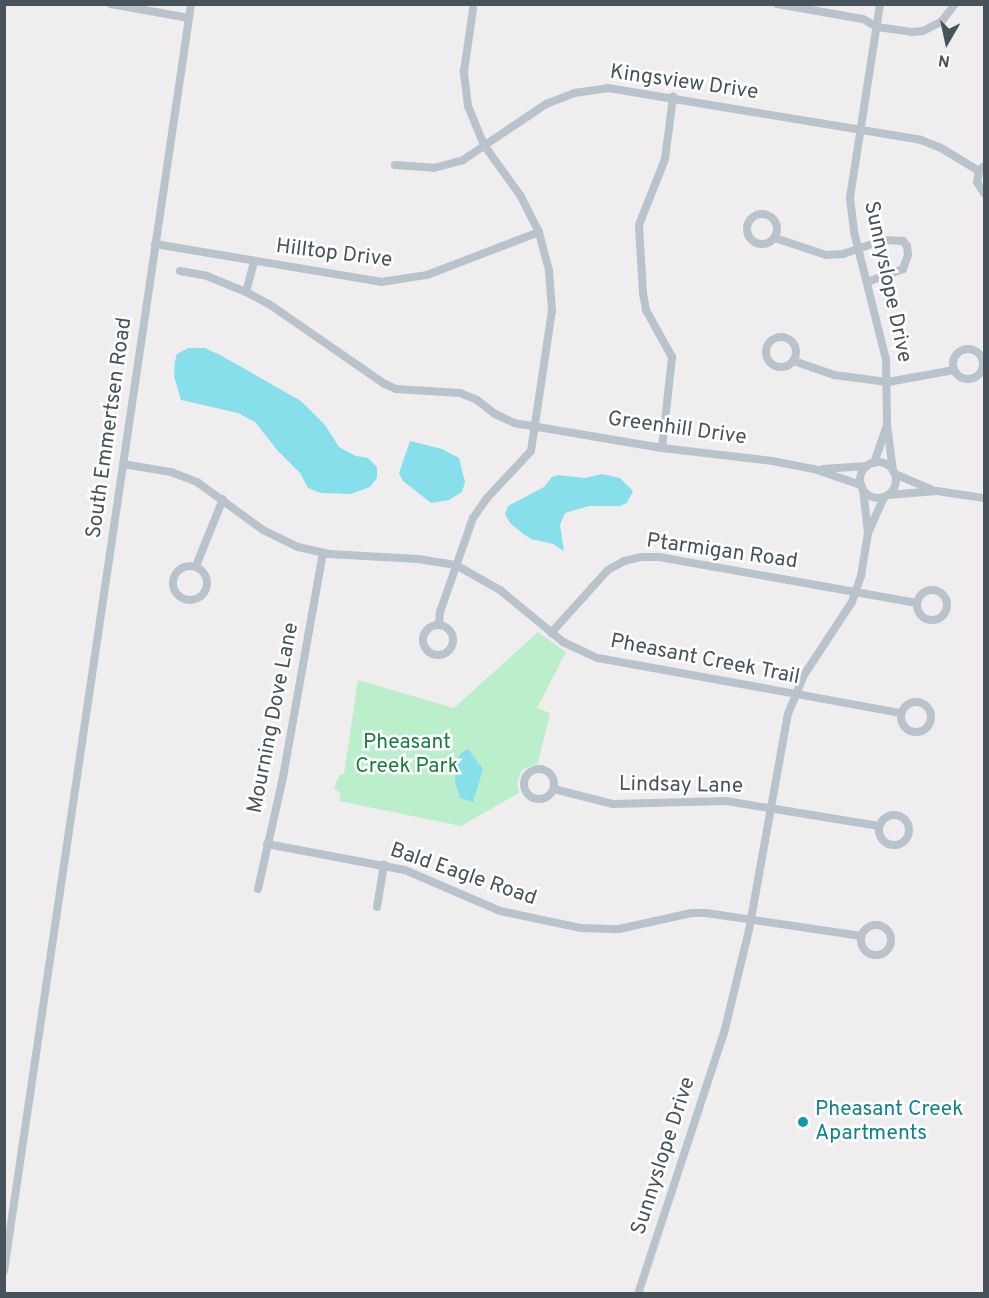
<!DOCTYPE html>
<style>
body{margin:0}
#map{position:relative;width:989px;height:1298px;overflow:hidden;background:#f0edee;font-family:Overpass,sans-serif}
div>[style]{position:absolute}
.green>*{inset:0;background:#bbefcb}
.water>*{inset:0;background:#88dfec}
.minor>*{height:8px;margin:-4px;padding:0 4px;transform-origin:4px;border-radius:4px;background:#b9c3cb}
.minor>.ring{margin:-4px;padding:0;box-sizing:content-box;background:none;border:8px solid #b9c3cb;border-radius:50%}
.dots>*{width:16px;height:16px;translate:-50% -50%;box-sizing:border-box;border:3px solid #fff;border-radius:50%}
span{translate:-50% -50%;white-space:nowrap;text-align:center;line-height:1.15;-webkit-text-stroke:5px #fff;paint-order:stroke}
.street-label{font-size:21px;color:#46535b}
.park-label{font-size:21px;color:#167d41}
.culture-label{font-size:21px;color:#0d838f}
.left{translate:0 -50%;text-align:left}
.frame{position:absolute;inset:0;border:6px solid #46535b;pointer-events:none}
.north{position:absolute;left:917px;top:12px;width:60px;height:60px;-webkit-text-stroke:4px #fff;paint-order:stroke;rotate:189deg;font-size:16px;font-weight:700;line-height:24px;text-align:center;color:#46535b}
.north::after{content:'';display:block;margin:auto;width:21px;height:27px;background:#46535b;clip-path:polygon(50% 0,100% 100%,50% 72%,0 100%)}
</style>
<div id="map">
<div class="green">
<div style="clip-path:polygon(538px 632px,566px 652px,537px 708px,550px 713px,538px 763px,522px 770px,517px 783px,519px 793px,461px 826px,339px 801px,341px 794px,334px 788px,340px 774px,344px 774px,358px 680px,454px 708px)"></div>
</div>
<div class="water">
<div style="clip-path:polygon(188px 348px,205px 348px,222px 356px,301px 401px,325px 425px,339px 447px,356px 456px,368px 458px,377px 467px,377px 478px,370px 487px,351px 494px,321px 493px,308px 488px,300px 473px,278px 451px,255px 422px,238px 413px,181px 400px,174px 376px,175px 361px,177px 354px)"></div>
<div style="clip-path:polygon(410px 441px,442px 449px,459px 458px,465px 482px,462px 492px,449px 500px,431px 503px,403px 481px,399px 473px)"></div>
<div style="clip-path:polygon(602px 474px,620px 478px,633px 491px,627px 503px,620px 506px,589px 506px,565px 513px,560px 525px,564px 551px,553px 544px,531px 539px,522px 533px,510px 523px,505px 514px,508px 506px,544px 487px,552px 477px,558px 475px,585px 478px)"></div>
<div style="clip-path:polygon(468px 749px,483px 769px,473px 802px,460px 798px,455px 782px,456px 762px,461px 753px)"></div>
</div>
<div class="minor">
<div style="left:111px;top:4px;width:79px;rotate:10.2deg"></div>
<div style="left:777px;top:4px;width:87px;rotate:9.9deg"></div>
<div style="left:863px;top:19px;width:16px;rotate:30deg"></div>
<div style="left:877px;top:27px;width:35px;rotate:8deg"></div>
<div style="left:912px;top:32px;width:11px;rotate:-5deg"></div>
<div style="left:923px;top:31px;width:20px;rotate:-27deg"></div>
<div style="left:941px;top:22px;width:23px;rotate:-52deg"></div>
<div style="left:880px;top:4px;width:196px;rotate:98.8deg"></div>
<div style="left:850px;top:198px;width:34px;rotate:83deg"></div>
<div style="left:854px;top:232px;width:131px;rotate:75.9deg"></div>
<div style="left:886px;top:359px;width:66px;rotate:89.1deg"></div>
<div style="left:887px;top:425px;width:46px;rotate:82.6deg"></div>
<div style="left:395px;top:165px;width:39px;rotate:4deg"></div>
<div style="left:434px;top:168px;width:30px;rotate:-15deg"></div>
<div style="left:463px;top:160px;width:100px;rotate:-34deg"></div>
<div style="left:546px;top:104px;width:30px;rotate:-21deg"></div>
<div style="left:574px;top:93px;width:34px;rotate:-8deg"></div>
<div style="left:608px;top:88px;width:317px;rotate:9.4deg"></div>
<div style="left:921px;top:140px;width:22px;rotate:22deg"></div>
<div style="left:941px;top:148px;width:44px;rotate:31.2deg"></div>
<div style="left:984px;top:166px;width:7px;rotate:135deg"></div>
<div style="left:979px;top:171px;width:11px;rotate:100deg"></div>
<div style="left:977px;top:182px;width:13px;rotate:58deg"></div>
<div class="ring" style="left:747px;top:214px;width:22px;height:22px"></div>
<div style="left:775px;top:238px;width:54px;rotate:18.4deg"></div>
<div style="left:826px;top:255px;width:17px;rotate:-3deg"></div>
<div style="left:843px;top:254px;width:43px;rotate:-18.9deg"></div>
<div style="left:884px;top:240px;width:19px;rotate:3deg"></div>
<div style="left:903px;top:241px;width:6px;rotate:51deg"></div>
<div style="left:907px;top:246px;width:9px;rotate:84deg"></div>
<div style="left:908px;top:255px;width:15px;rotate:110deg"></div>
<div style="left:903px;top:269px;width:38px;rotate:160deg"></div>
<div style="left:155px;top:244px;width:229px;rotate:9.5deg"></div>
<div style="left:381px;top:282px;width:47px;rotate:-8.7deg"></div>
<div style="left:427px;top:275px;width:120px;rotate:-21deg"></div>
<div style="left:254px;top:262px;width:31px;rotate:105deg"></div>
<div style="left:246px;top:292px;width:26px;rotate:28deg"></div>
<div style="left:269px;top:304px;width:139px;rotate:34.7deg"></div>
<div style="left:383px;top:383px;width:14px;rotate:25deg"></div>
<div style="left:396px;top:389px;width:64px;rotate:3.6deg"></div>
<div style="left:460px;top:393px;width:18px;rotate:22deg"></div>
<div style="left:477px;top:400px;width:23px;rotate:38deg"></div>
<div style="left:495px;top:414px;width:21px;rotate:25deg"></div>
<div style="left:514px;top:423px;width:150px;rotate:9.6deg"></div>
<div style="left:662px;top:448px;width:111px;rotate:6.7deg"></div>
<div style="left:772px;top:461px;width:43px;rotate:10.8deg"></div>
<div style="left:814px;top:469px;width:50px;rotate:18.8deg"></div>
<div style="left:180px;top:271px;width:27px;rotate:10deg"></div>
<div style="left:207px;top:276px;width:42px;rotate:22.3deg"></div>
<div class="ring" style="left:766px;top:337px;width:22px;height:22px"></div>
<div class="ring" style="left:953px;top:349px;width:22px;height:22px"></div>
<div style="left:794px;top:361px;width:42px;rotate:19.3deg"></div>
<div style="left:834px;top:375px;width:54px;rotate:7.4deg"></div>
<div style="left:888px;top:382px;width:67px;rotate:-10.3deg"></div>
<div style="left:662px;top:448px;width:92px;rotate:-83.7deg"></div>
<div style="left:672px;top:357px;width:54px;rotate:-119deg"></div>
<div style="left:646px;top:310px;width:17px;rotate:-100deg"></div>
<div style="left:643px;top:293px;width:68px;rotate:-93.4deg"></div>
<div style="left:639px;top:225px;width:71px;rotate:-68.5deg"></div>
<div style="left:665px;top:159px;width:63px;rotate:-82.6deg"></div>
<div class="ring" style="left:860px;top:462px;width:28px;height:28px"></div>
<div style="left:874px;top:463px;width:39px;rotate:-71deg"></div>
<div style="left:123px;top:464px;width:49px;rotate:9.5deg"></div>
<div style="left:171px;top:472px;width:28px;rotate:21deg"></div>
<div style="left:197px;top:482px;width:82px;rotate:36deg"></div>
<div style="left:263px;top:530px;width:39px;rotate:26deg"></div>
<div style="left:298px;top:547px;width:32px;rotate:13deg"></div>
<div style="left:329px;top:554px;width:89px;rotate:3.2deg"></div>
<div style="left:418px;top:559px;width:38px;rotate:9deg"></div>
<div style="left:456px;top:565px;width:51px;rotate:29.6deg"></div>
<div style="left:500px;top:590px;width:82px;rotate:39.5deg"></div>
<div style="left:563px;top:642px;width:38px;rotate:25deg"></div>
<div style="left:598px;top:658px;width:308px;rotate:10.3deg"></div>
<div style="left:823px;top:469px;width:44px;rotate:-3.9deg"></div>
<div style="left:895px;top:474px;width:39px;rotate:23deg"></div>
<div style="left:863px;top:489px;width:44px;rotate:83.5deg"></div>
<div style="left:888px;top:495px;width:49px;rotate:-4.7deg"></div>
<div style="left:937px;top:491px;width:48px;rotate:8.5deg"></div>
<div class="ring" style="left:173px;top:566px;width:26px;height:26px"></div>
<div style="left:196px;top:566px;width:72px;rotate:-68.1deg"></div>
<div class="ring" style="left:917px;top:590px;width:22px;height:22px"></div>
<div class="ring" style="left:423px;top:625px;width:22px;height:22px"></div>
<div style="left:439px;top:625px;width:13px;rotate:-86deg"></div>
<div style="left:440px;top:612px;width:100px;rotate:-70.7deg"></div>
<div style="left:473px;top:518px;width:24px;rotate:-55deg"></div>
<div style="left:487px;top:498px;width:64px;rotate:-46.9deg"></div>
<div style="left:531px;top:451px;width:142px;rotate:-81.5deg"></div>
<div style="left:552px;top:311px;width:41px;rotate:-94.2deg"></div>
<div style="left:549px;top:270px;width:39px;rotate:-105deg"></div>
<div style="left:539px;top:232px;width:42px;rotate:-117.2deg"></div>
<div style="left:520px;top:195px;width:62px;rotate:-125.8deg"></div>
<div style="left:484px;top:145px;width:42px;rotate:-112.3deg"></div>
<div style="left:468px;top:106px;width:35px;rotate:-97deg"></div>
<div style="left:464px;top:71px;width:63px;rotate:-81.7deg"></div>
<div style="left:551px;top:633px;width:85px;rotate:-47.9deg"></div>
<div style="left:608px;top:570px;width:18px;rotate:-29deg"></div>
<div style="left:624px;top:561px;width:18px;rotate:-13deg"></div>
<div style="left:642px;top:557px;width:17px"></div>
<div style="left:659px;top:557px;width:262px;rotate:10.1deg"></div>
<div class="ring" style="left:901px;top:702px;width:22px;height:22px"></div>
<div class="ring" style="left:524px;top:769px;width:22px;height:22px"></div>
<div style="left:554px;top:789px;width:61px;rotate:14.3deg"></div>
<div style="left:613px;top:804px;width:113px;rotate:-1.5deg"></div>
<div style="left:726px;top:801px;width:155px;rotate:9.3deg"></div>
<div class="ring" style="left:879px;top:815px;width:22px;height:22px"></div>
<div style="left:267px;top:844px;width:140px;rotate:10.7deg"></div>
<div style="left:405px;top:870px;width:103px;rotate:23.3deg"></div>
<div style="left:500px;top:911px;width:83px;rotate:11.9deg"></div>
<div style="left:581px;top:928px;width:38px;rotate:2deg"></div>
<div style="left:619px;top:929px;width:74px;rotate:-12.5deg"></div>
<div style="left:691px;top:913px;width:15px"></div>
<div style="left:706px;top:913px;width:157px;rotate:8.4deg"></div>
<div style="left:258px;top:889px;width:115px;rotate:-77.4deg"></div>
<div style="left:283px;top:777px;width:228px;rotate:-79.9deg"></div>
<div style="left:377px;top:907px;width:43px;rotate:-80.5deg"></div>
<div class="ring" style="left:861px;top:925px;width:22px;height:22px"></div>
<div style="left:4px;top:1271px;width:1281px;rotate:-81.6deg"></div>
<div style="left:638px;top:1294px;width:279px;rotate:-71.8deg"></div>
<div style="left:725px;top:1029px;width:102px;rotate:-76.4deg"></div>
<div style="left:749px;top:930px;width:219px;rotate:-79.8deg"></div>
<div style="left:788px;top:714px;width:42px;rotate:-67.7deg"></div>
<div style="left:804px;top:675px;width:87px;rotate:-56.7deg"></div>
<div style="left:852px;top:602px;width:28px;rotate:-71deg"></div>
<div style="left:861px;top:576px;width:44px;rotate:-80.8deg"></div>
<div style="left:868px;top:533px;width:39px;rotate:-66deg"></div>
</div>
<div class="dots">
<div style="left:803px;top:1122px;background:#0f9aa8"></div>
</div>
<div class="street-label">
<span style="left:684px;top:83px;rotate:8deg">Kingsview Drive</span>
<span style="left:334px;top:254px;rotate:7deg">Hilltop Drive</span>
<span style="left:887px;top:282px;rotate:78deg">Sunnyslope Drive</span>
<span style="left:110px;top:428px;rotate:-82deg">South Emmertsen Road</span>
<span style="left:677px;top:429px;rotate:8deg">Greenhill Drive</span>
<span style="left:722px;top:552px;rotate:8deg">Ptarmigan Road</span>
<span style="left:705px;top:660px;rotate:11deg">Pheasant Creek Trail</span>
<span style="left:274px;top:718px;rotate:-79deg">Mourning Dove Lane</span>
<span style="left:681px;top:786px;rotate:1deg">Lindsay Lane</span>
<span style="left:463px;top:875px;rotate:19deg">Bald Eagle Road</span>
<span style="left:664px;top:1156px;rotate:-72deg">Sunnyslope Drive</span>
</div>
<div class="park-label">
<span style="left:407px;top:755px">Pheasant<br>Creek Park</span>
</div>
<div class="culture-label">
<span class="left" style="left:815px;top:1122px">Pheasant Creek<br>Apartments</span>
</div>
<div class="frame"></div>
<div class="north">N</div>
</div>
